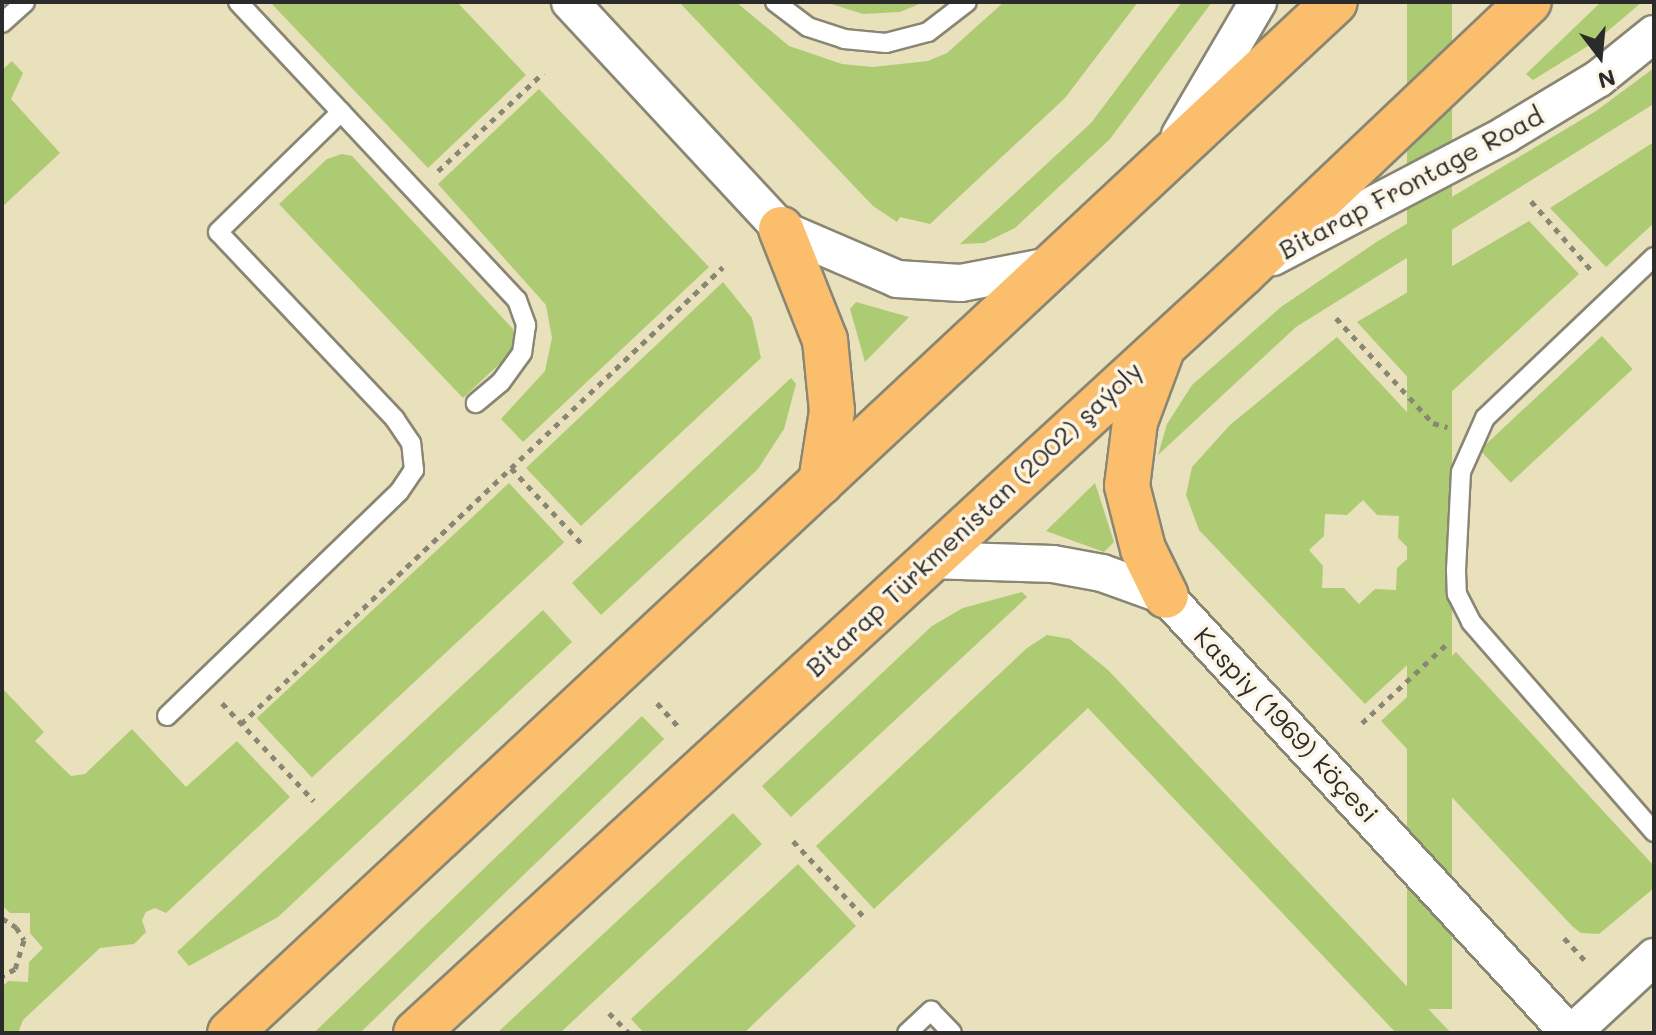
<!DOCTYPE html>
<meta charset="utf-8">
<style>
body{margin:0}
#map{position:relative;width:1656px;height:1035px;overflow:hidden;background:#e9e1bc;font-family:Mali,sans-serif}
div>[style]{position:absolute}
.green>*{inset:0;background:#accb72;transform-origin:0 0}
.path>*{height:5px;margin-top:-2.5px;transform-origin:0;background:repeating-linear-gradient(90deg,#8a8674 0 6px,transparent 0 12px)}
.roads{filter:drop-shadow(2px 0 #8a8674) drop-shadow(-2px 0 #8a8674) drop-shadow(0 2px #8a8674) drop-shadow(0 -2px #8a8674)}
.service>*{height:18px;margin:-9px;padding:0 9px;transform-origin:9px;border-radius:9px;background:#fff}
.minor>*{height:36px;margin:-18px;padding:0 18px;transform-origin:18px;border-radius:18px;background:#fff}
.primary>*{height:44px;margin:-22px;padding:0 22px;transform-origin:22px;border-radius:22px;background:#fabe6d}
span{translate:-50% -50%;white-space:nowrap;text-align:center;line-height:1.15;-webkit-text-stroke:7px #fcf5e5;paint-order:stroke}
.street-label{font-size:26px;color:#2b2b2b}
.frame{position:absolute;inset:0;border:4px solid #2b2b2b;pointer-events:none}
.north{position:absolute;left:1560px;top:16px;width:80px;height:80px;-webkit-text-stroke:6px #fcf5e5;paint-order:stroke;rotate:164deg;font-size:22px;font-weight:700;line-height:32px;text-align:center;color:#2b2b2b}
.north::after{content:'';display:block;margin:auto;width:28px;height:36px;background:#2b2b2b;clip-path:polygon(50% 0,100% 100%,50% 72%,0 100%)}
</style>
<div id="map">
<div class="green">
<div style="clip-path:polygon(270px 2px,457px 2px,526px 75px,428px 168px)"></div>
<div style="clip-path:polygon(679px 2px,736px 2px,789px 46px,842px 64px,873px 67px,928px 61px,947px 53px,1004px 2px,1138px 2px,1065px 98px,930px 224px,900px 217px,897px 222px,873px 206px)"></div>
<div style="clip-path:polygon(825px 2px,924px 2px,900px 12px,863px 14px)"></div>
<div style="clip-path:polygon(1182px 2px,1212px 2px,1110px 139px,1015px 228px,984px 243px,960px 244px,1091px 123px)"></div>
<div style="left:1407px;top:2px;width:45px;height:1007px"></div>
<div style="clip-path:polygon(1601px 2px,1642px 2px,1596px 41px,1533px 80px,1526px 74px)"></div>
<div style="clip-path:polygon(12px 61px,23px 73px,11px 99px,60px 153px,2px 207px,2px 70px)"></div>
<div style="clip-path:polygon(1654px 68px,1652px 105px,1296px 327px,1158px 455px,1167px 424px,1192px 385px,1281px 307px,1378px 241px,1596px 111px)"></div>
<div style="clip-path:polygon(539px 89px,709px 267px,523px 442px,501px 419px,545px 371px,552px 338px,546px 305px,438px 184px)"></div>
<div style="clip-path:polygon(1654px 142px,1654px 223px,1606px 267px,1550px 208px)"></div>
<div style="clip-path:polygon(342px 154px,352px 156px,513px 329px,515px 341px,509px 355px,463px 398px,279px 204px,327px 159px)"></div>
<div style="clip-path:polygon(1529px 221px,1579px 274px,1435px 407px,1357px 322px)"></div>
<div style="clip-path:polygon(723px 282px,752px 318px,761px 358px,581px 526px,526px 468px)"></div>
<div style="clip-path:polygon(856px 302px,909px 317px,865px 362px,850px 309px)"></div>
<div style="left:1602px;top:336px;width:45px;height:167px;rotate:47deg"></div>
<div style="clip-path:polygon(1337px 337px,1432px 439px,1427px 546px,1406px 546px,1398px 538px,1399px 516px,1377px 515px,1363px 500px,1347px 515px,1325px 514px,1324px 536px,1309px 550px,1323px 566px,1322px 588px,1344px 588px,1359px 604px,1375px 589px,1396px 590px,1397px 568px,1406px 560px,1427px 561px,1424px 612px,1443px 632px,1365px 704px,1199px 530px,1186px 495px,1192px 467px,1230px 425px)"></div>
<div style="clip-path:polygon(791px 378px,796px 384px,784px 429px,758px 469px,601px 615px,572px 583px)"></div>
<div style="left:509px;top:483px;width:81px;height:345px;rotate:47deg"></div>
<div style="clip-path:polygon(1095px 483px,1114px 542px,1104px 552px,1046px 531px)"></div>
<div style="clip-path:polygon(1022px 592px,1027px 597px,791px 817px,762px 786px,932px 626px,963px 608px)"></div>
<div style="clip-path:polygon(543px 610px,572px 642px,278px 917px,189px 966px,177px 952px)"></div>
<div style="clip-path:polygon(1047px 635px,1070px 639px,1108px 670px,1451px 1033px,1396px 1033px,1088px 708px,874px 909px,816px 846px,1027px 648px)"></div>
<div style="clip-path:polygon(1456px 652px,1654px 866px,1654px 888px,1599px 934px,1581px 933px,1572px 926px,1381px 721px)"></div>
<div style="clip-path:polygon(2px 688px,44px 732px,35px 741px,71px 776px,85px 774px,132px 729px,186px 787px,237px 741px,290px 797px,166px 913px,155px 908px,146px 912px,142px 920px,146px 932px,134px 944px,100px 948px,23px 1020px,18px 1033px,2px 1033px,2px 987px,8px 981px,28px 982px,29px 962px,43px 948px,30px 933px,30px 913px,10px 913px,2px 905px)"></div>
<div style="left:642px;top:716px;width:32px;height:463px;rotate:46deg"></div>
<div style="clip-path:polygon(733px 813px,762px 844px,560px 1033px,497px 1033px)"></div>
<div style="clip-path:polygon(798px 864px,856px 926px,744px 1033px,644px 1033px,631px 1019px)"></div>
</div>
<div class="path">
<div style="left:438px;top:171px;width:144px;rotate:-43deg"></div>
<div style="left:1531px;top:201px;width:94px;rotate:48.9deg"></div>
<div style="left:1336px;top:318px;width:143px;rotate:47.3deg"></div>
<div style="left:1433px;top:423px;width:15px;rotate:16deg"></div>
<div style="left:511px;top:468px;width:108px;rotate:46.9deg"></div>
<div style="left:222px;top:703px;width:134px;rotate:46.8deg"></div>
<div style="left:657px;top:703px;width:31px;rotate:48deg"></div>
<div style="left:1362px;top:723px;width:119px;rotate:-43deg"></div>
<div style="left:241px;top:724px;width:664px;rotate:-43.47deg"></div>
<div style="left:793px;top:841px;width:105px;rotate:46.9deg"></div>
<div style="left:2px;top:918px;width:17px;rotate:33deg"></div>
<div style="left:16px;top:927px;width:15px;rotate:58deg"></div>
<div style="left:24px;top:940px;width:30px;rotate:107deg"></div>
<div style="left:15px;top:969px;width:15px;rotate:152deg"></div>
<div style="left:1564px;top:938px;width:34px;rotate:47deg"></div>
<div style="left:609px;top:1013px;width:28px;rotate:45deg"></div>
</div>
<div class="roads">
<div class="service">
<div style="left:238px;top:2px;width:408px;rotate:46.9deg"></div>
<div style="left:517px;top:300px;width:27px;rotate:70deg"></div>
<div style="left:526px;top:325px;width:28px;rotate:98deg"></div>
<div style="left:522px;top:353px;width:36px;rotate:126deg"></div>
<div style="left:501px;top:382px;width:33px;rotate:140deg"></div>
<div style="left:775px;top:2px;width:41px;rotate:37.1deg"></div>
<div style="left:808px;top:27px;width:38px;rotate:18deg"></div>
<div style="left:844px;top:39px;width:42px;rotate:5.4deg"></div>
<div style="left:886px;top:43px;width:43px;rotate:-14.7deg"></div>
<div style="left:928px;top:32px;width:49px;rotate:-37.6deg"></div>
<div style="left:2px;top:23px;width:31px;rotate:-42deg"></div>
<div style="left:1654px;top:257px;width:233px;rotate:136.4deg"></div>
<div style="left:1485px;top:418px;width:59px;rotate:114deg"></div>
<div style="left:1461px;top:472px;width:98px;rotate:92.9deg"></div>
<div style="left:1456px;top:570px;width:24px;rotate:88deg"></div>
<div style="left:1457px;top:594px;width:31px;rotate:63deg"></div>
<div style="left:1471px;top:622px;width:279px;rotate:48.9deg"></div>
<div style="left:167px;top:716px;width:322px;rotate:-44deg"></div>
<div style="left:399px;top:492px;width:27px;rotate:-56deg"></div>
<div style="left:414px;top:470px;width:27px;rotate:-96deg"></div>
<div style="left:411px;top:443px;width:29px;rotate:-124deg"></div>
<div style="left:395px;top:419px;width:257px;rotate:-133.4deg"></div>
<div style="left:218px;top:232px;width:172px;rotate:-44.3deg"></div>
<div style="left:907px;top:1033px;width:33px;rotate:-43deg"></div>
<div style="left:931px;top:1011px;width:30px;rotate:46deg"></div>
</div>
<div class="minor">
<div style="left:570px;top:2px;width:310px;rotate:47.1deg"></div>
<div style="left:781px;top:229px;width:126px;rotate:23.3deg"></div>
<div style="left:897px;top:279px;width:64px;rotate:3.6deg"></div>
<div style="left:961px;top:283px;width:96px;rotate:-10.8deg"></div>
<div style="left:1180px;top:135px;width:154px;rotate:-59.6deg"></div>
<div style="left:1273px;top:257px;width:262px;rotate:-27.7deg"></div>
<div style="left:1505px;top:135px;width:109px;rotate:-31.1deg"></div>
<div style="left:1598px;top:79px;width:72px;rotate:-38.8deg"></div>
<div style="left:929px;top:560px;width:124px;rotate:1.8deg"></div>
<div style="left:1053px;top:564px;width:50px;rotate:10.4deg"></div>
<div style="left:1102px;top:573px;width:68px;rotate:19.8deg"></div>
<div style="left:1166px;top:596px;width:594px;rotate:47.32deg"></div>
<div style="left:1572px;top:1033px;width:112px;rotate:-42.8deg"></div>
</div>
<div class="primary">
<div style="left:781px;top:229px;width:119px;rotate:68.4deg"></div>
<div style="left:825px;top:340px;width:71px;rotate:84.4deg"></div>
<div style="left:832px;top:411px;width:72px;rotate:98.8deg"></div>
<div style="left:1161px;top:352px;width:75px;rotate:110.4deg"></div>
<div style="left:1135px;top:422px;width:64px;rotate:97.1deg"></div>
<div style="left:1127px;top:486px;width:65px;rotate:75.7deg"></div>
<div style="left:1143px;top:549px;width:52px;rotate:63.9deg"></div>
<div style="left:230px;top:1033px;width:1511px;rotate:-43.02deg"></div>
<div style="left:416px;top:1033px;width:1123px;rotate:-42.58deg"></div>
<div style="left:1243px;top:273px;width:394px;rotate:-43.5deg"></div>
</div>
</div>
<div class="street-label">
<span style="left:1411px;top:183px;rotate:-28deg">Bitarap Frontage Road</span>
<span style="left:974px;top:519px;rotate:-43deg">Bitarap Türkmenistan (2002) şaýoly</span>
<span style="left:1286px;top:725px;rotate:47deg">Kaspiy (1969) köçesi</span>
</div>
<div class="frame"></div>
<div class="north">N</div>
</div>
